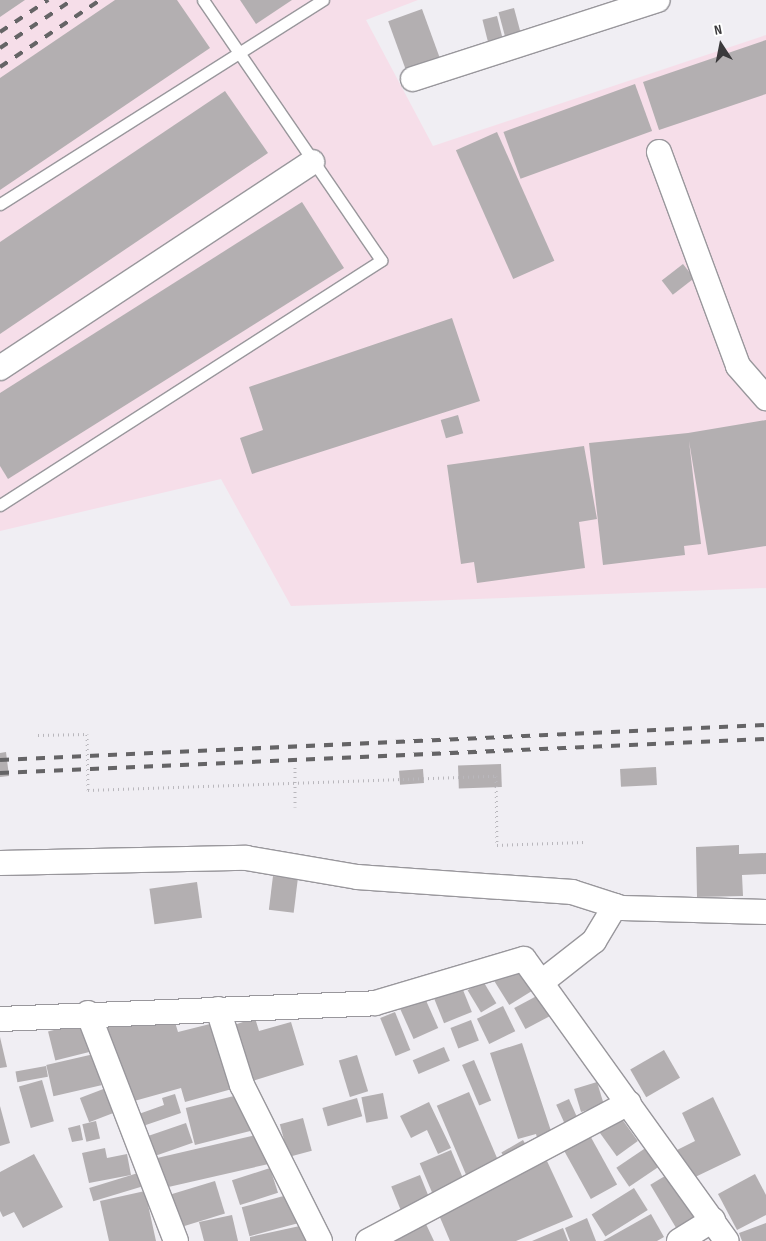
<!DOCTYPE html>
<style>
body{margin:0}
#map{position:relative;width:766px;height:1241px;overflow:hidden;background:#f0eef3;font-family:"Sofia Sans Condensed",sans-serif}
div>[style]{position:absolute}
.industrial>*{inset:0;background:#f6dee9}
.building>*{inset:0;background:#b3afb1;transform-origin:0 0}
.path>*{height:3px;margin-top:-1.5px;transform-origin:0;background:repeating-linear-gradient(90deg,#b9b7bc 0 1px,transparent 0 5px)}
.roads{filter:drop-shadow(1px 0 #99979c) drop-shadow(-1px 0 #99979c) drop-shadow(0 1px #99979c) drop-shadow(0 -1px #99979c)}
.service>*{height:11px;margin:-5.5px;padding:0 5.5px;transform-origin:5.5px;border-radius:5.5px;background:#fff}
.minor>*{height:24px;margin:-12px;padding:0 12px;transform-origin:12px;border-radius:12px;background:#fff}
.rail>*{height:4px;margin-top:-2px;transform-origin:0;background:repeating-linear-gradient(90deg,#656466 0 9px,transparent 0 18px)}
.path-bridge>*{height:3px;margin-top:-1.5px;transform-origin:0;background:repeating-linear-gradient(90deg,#b9b7bc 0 1px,transparent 0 5px)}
span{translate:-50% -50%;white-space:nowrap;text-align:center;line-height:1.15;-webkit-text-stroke:4.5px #fff;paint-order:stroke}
.north{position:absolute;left:696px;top:20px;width:50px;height:50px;-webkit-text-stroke:4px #fff;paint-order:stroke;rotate:349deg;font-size:14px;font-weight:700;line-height:20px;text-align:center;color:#3b3a3c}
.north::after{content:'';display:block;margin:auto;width:18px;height:22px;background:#3b3a3c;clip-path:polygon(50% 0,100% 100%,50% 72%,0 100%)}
</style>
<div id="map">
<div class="industrial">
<div style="clip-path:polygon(0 0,418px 0,366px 20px,433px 146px,766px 35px,766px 588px,291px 606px,221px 479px,0 531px)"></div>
</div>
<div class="building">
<div style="clip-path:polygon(0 0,25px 0,0 17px)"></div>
<div style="clip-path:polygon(115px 0,177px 0,210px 48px,0 190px,0 78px)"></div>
<div style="clip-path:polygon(240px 0,292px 0,256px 24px)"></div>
<div style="left:514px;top:8px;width:28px;height:16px;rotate:75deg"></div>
<div style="left:422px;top:9px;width:59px;height:36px;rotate:70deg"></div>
<div style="left:497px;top:16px;width:33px;height:15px;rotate:76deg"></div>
<div style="clip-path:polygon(766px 40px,766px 94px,659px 130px,643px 82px)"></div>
<div style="left:635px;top:84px;width:50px;height:140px;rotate:70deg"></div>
<div style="clip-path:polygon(225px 91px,268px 153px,0 334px,0 242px)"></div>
<div style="left:497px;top:132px;width:141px;height:45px;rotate:66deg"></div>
<div style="clip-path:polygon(302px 202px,344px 268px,8px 479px,0 466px,0 393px)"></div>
<div style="left:683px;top:264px;width:18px;height:27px;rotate:52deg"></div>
<div style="clip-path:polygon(452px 318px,480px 401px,252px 474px,240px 438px,263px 430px,249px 387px)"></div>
<div style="left:458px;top:415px;width:19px;height:18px;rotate:74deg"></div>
<div style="clip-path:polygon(766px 420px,766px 546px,708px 555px,689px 441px,701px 544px,684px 546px,685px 555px,603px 565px,589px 443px,688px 433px)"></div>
<div style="clip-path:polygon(584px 446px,597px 519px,579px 522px,585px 568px,477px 583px,474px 562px,461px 564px,447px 465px)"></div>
<div style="clip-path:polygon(6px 752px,9px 776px,0 777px,0 753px)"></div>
<div style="left:501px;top:764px;width:23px;height:43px;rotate:88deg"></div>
<div style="left:656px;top:767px;width:18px;height:36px;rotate:87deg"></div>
<div style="left:423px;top:769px;width:14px;height:24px;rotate:86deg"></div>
<div style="clip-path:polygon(739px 845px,739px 854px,766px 853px,766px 874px,742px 875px,743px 896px,697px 897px,696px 847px)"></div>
<div style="left:273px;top:876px;width:25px;height:34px;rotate:7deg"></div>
<div style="left:197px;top:882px;width:36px;height:48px;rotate:82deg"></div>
<div style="left:519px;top:966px;width:28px;height:29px;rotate:58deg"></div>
<div style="left:483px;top:981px;width:26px;height:18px;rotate:59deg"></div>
<div style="left:461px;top:985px;width:29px;height:30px;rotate:68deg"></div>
<div style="left:546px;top:991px;width:24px;height:36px;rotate:62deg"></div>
<div style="left:424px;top:996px;width:35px;height:27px;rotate:66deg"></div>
<div style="left:503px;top:1006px;width:28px;height:29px;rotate:64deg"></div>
<div style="left:395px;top:1012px;width:41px;height:16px;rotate:68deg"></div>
<div style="clip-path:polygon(149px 1016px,151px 1025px,174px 1019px,178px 1032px,214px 1023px,232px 1089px,185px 1102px,181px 1088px,127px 1103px,106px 1028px)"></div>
<div style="clip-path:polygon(255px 1018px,259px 1031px,291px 1022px,304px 1065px,249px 1082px,231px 1026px)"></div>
<div style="left:471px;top:1020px;width:22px;height:22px;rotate:69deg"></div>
<div style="left:82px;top:1023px;width:30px;height:35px;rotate:76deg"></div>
<div style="clip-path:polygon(0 1037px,7px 1067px,0 1068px)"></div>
<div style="clip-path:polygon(522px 1043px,554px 1140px,539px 1145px,536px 1134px,518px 1139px,490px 1053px)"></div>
<div style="left:444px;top:1047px;width:15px;height:34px;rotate:67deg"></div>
<div style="left:664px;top:1050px;width:32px;height:39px;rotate:60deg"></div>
<div style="left:94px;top:1054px;width:32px;height:49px;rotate:77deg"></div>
<div style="left:357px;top:1055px;width:38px;height:19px;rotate:73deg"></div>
<div style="left:474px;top:1060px;width:44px;height:13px;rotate:67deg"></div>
<div style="left:46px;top:1066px;width:11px;height:31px;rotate:80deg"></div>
<div style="left:42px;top:1080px;width:43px;height:24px;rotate:74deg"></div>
<div style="left:597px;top:1082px;width:24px;height:24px;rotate:73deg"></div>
<div style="left:106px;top:1088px;width:26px;height:28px;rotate:69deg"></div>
<div style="left:469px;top:1092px;width:84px;height:35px;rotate:67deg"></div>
<div style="left:383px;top:1093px;width:26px;height:22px;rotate:79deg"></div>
<div style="clip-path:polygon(175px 1094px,181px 1113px,140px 1127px,136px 1115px,164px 1105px,162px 1098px)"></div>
<div style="left:242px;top:1094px;width:38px;height:58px;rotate:76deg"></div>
<div style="clip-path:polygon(713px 1097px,741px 1155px,691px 1179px,677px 1150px,695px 1141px,682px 1113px)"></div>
<div style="left:357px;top:1098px;width:19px;height:36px;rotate:74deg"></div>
<div style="left:569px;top:1099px;width:27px;height:14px;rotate:66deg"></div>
<div style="clip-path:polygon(429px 1102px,451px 1148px,438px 1154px,427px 1130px,411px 1138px,400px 1116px)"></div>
<div style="clip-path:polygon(0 1106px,10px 1143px,0 1146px)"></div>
<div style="left:619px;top:1115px;width:32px;height:26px;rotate:54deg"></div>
<div style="left:303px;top:1118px;width:34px;height:24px;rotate:75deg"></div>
<div style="left:96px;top:1121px;width:18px;height:14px;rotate:77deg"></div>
<div style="left:186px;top:1123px;width:21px;height:44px;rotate:71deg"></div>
<div style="clip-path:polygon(80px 1125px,83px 1140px,72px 1142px,68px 1128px)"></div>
<div style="left:588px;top:1132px;width:60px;height:30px;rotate:61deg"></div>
<div style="left:265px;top:1133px;width:31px;height:113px;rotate:77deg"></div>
<div style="left:523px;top:1140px;width:14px;height:25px;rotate:60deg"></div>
<div style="left:647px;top:1147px;width:23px;height:37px;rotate:56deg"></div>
<div style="clip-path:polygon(105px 1148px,107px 1158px,127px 1154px,131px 1175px,89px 1183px,82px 1153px)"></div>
<div style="left:451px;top:1150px;width:39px;height:34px;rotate:67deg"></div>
<div style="clip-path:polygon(34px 1154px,63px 1207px,23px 1228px,14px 1212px,3px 1217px,0 1211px,0 1172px)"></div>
<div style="clip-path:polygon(547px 1161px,573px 1217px,516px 1241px,450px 1241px,436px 1208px)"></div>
<div style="left:270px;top:1168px;width:26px;height:40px;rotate:72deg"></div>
<div style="left:138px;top:1173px;width:14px;height:51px;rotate:73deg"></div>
<div style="left:670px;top:1173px;width:50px;height:23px;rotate:59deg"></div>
<div style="clip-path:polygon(755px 1174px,766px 1195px,766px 1215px,737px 1230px,718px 1194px)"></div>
<div style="left:420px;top:1175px;width:32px;height:31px;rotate:68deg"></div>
<div style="left:215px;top:1181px;width:34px;height:50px;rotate:73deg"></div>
<div style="left:634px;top:1188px;width:26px;height:50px;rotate:58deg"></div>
<div style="clip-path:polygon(145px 1191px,156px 1241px,109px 1241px,100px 1201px)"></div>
<div style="left:291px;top:1194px;width:30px;height:51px;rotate:75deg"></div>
<div style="clip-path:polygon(651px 1214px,664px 1237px,657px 1241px,603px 1241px)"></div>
<div style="clip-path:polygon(232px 1215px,238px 1241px,204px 1241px,199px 1222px)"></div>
<div style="clip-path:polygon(587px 1218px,596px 1241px,570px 1241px,565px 1228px)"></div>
<div style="clip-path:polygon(425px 1222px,434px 1241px,384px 1241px)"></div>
<div style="clip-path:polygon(766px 1223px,766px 1241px,742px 1241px,739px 1233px)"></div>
<div style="clip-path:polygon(309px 1224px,313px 1241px,250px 1241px,250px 1237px)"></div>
<div style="clip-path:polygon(563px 1228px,568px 1241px,532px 1241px)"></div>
</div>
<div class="path">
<div style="left:38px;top:735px;width:49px;rotate:-1.2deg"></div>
<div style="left:295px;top:767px;width:40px;rotate:90deg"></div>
<div style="left:88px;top:790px;width:408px;rotate:-2deg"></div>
<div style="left:496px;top:776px;width:69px;rotate:89.2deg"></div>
<div style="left:497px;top:845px;width:87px;rotate:-2deg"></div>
</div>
<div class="roads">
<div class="service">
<div style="left:0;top:204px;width:382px;rotate:-32.3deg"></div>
<div style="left:0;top:505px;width:453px;rotate:-32.7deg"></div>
<div style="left:381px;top:260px;width:315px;rotate:-124.4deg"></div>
</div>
<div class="minor">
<div style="left:413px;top:79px;width:257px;rotate:-17.9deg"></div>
<div style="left:659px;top:152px;width:228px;rotate:69.7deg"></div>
<div style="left:738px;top:366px;width:43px;rotate:48.8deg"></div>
<div style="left:0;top:368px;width:374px;rotate:-33.4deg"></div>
<div style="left:0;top:863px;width:246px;rotate:-1.2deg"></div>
<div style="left:246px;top:858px;width:113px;rotate:9.7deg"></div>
<div style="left:357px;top:877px;width:216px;rotate:4deg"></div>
<div style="left:572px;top:892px;width:52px;rotate:17.7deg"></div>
<div style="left:622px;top:908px;width:144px;rotate:1.6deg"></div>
<div style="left:543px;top:981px;width:65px;rotate:-38.1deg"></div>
<div style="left:594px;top:941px;width:41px;rotate:-59deg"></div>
<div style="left:218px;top:1009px;width:80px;rotate:72.5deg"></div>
<div style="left:242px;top:1085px;width:174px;rotate:63.4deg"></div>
<div style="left:88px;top:1013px;width:244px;rotate:68.9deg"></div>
<div style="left:0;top:1019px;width:375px;rotate:-2.4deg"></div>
<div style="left:375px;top:1003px;width:155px;rotate:-16.5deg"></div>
<div style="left:524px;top:959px;width:347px;rotate:54.3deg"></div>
<div style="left:368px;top:1241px;width:295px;rotate:-27.9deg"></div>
<div style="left:679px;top:1241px;width:40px;rotate:-32deg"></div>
</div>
</div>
<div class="rail">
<div style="left:0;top:32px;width:58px;rotate:-33.7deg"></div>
<div style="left:0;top:48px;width:87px;rotate:-33.7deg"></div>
<div style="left:0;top:67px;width:120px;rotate:-33.8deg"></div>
<div style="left:0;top:760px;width:767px;rotate:-2.62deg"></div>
<div style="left:0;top:773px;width:767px;rotate:-2.54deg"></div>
</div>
<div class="path-bridge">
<div style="left:87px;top:734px;width:56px;rotate:89deg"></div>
</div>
<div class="north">N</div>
</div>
